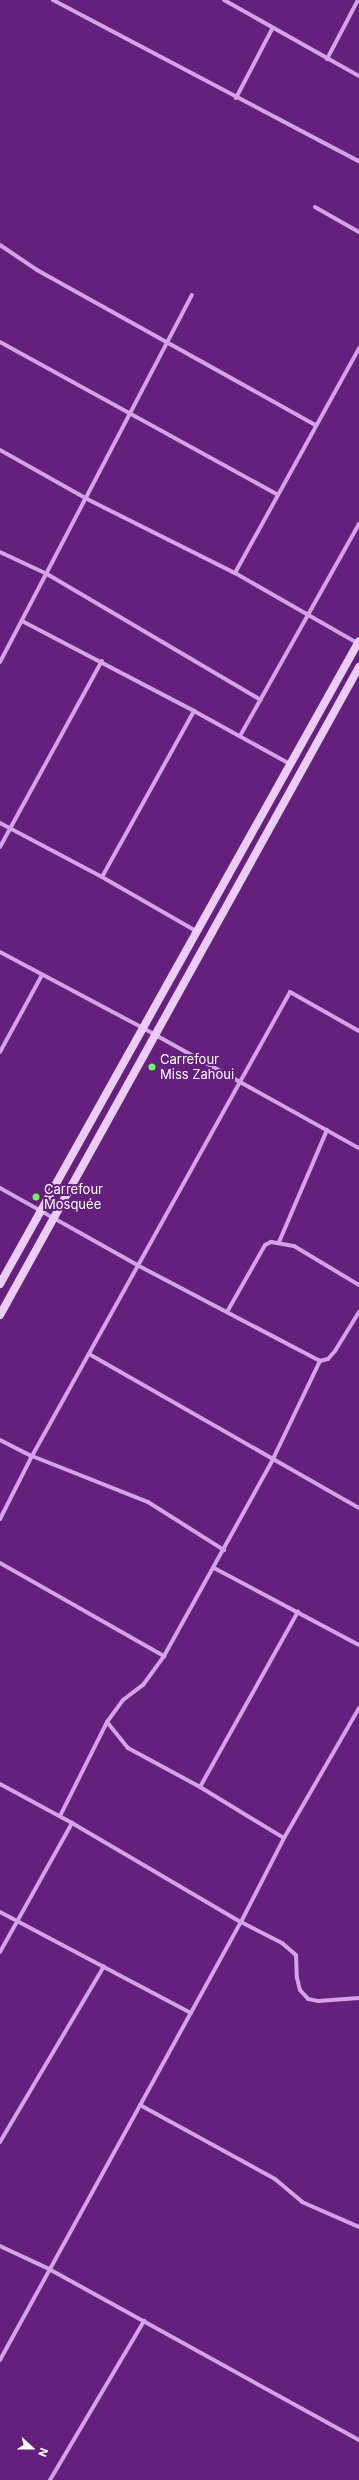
<!DOCTYPE html>
<meta charset="utf-8">
<style>
body{margin:0}
#map{position:relative;width:359px;height:2480px;overflow:hidden;background:#64207c;font-family:Inter,sans-serif}
div>[style]{position:absolute}
.minor>*{height:4px;margin:-2px;padding:0 2px;transform-origin:2px;border-radius:2px;background:#d4a2e7}
.secondary>*{height:8px;margin:-4px;padding:0 4px;transform-origin:4px;border-radius:4px;background:#ebccf5}
.dots>*{width:11px;height:11px;translate:-50% -50%;box-sizing:border-box;border:2px solid #64207c;border-radius:50%}
span{translate:-50% -50%;white-space:nowrap;text-align:center;line-height:1.15;-webkit-text-stroke:4px #64207c;paint-order:stroke}
.poi-label{font-size:13px;color:#fff}
.left{translate:0 -50%;text-align:left}
.north{position:absolute;left:12px;top:2428px;width:40px;height:40px;-webkit-text-stroke:3px #64207c;paint-order:stroke;rotate:111deg;font-size:11px;font-weight:700;line-height:16px;text-align:center;color:#fff}
.north::after{content:'';display:block;margin:auto;width:14px;height:18px;background:#fff;clip-path:polygon(50% 0,100% 100%,50% 72%,0 100%)}
</style>
<div id="map">
<div class="minor">
<div style="left:53px;top:0;width:346px;rotate:27.8deg"></div>
<div style="left:224px;top:0;width:155px;rotate:29.4deg"></div>
<div style="left:327px;top:59px;width:67px;rotate:-62.3deg"></div>
<div style="left:236px;top:98px;width:78px;rotate:-62.4deg"></div>
<div style="left:315px;top:207px;width:51px;rotate:29.6deg"></div>
<div style="left:0;top:245px;width:45px;rotate:34deg"></div>
<div style="left:37px;top:270px;width:319px;rotate:29.1deg"></div>
<div style="left:0;top:342px;width:317px;rotate:28.8deg"></div>
<div style="left:0;top:450px;width:100px;rotate:29.4deg"></div>
<div style="left:87px;top:499px;width:165px;rotate:26.6deg"></div>
<div style="left:235px;top:573px;width:143px;rotate:29.8deg"></div>
<div style="left:0;top:552px;width:52px;rotate:25.1deg"></div>
<div style="left:47px;top:574px;width:248px;rotate:30.5deg"></div>
<div style="left:235px;top:573px;width:257px;rotate:-61.1deg"></div>
<div style="left:22px;top:621px;width:194px;rotate:27.6deg"></div>
<div style="left:194px;top:711px;width:110px;rotate:28.9deg"></div>
<div style="left:0;top:662px;width:414px;rotate:-62.4deg"></div>
<div style="left:240px;top:736px;width:243px;rotate:-60.7deg"></div>
<div style="left:0;top:823px;width:115px;rotate:27.9deg"></div>
<div style="left:102px;top:877px;width:108px;rotate:29.9deg"></div>
<div style="left:0;top:847px;width:212px;rotate:-61.3deg"></div>
<div style="left:102px;top:877px;width:190px;rotate:-61deg"></div>
<div style="left:0;top:952px;width:162px;rotate:28deg"></div>
<div style="left:143px;top:1028px;width:247px;rotate:29.1deg"></div>
<div style="left:0;top:1052px;width:88px;rotate:-61.4deg"></div>
<div style="left:0;top:1188px;width:159px;rotate:29.3deg"></div>
<div style="left:139px;top:1266px;width:204px;rotate:27.7deg"></div>
<div style="left:320px;top:1361px;width:8px;rotate:-14deg"></div>
<div style="left:328px;top:1359px;width:11px;rotate:-49deg"></div>
<div style="left:335px;top:1351px;width:46px;rotate:-58.4deg"></div>
<div style="left:279px;top:1242px;width:122px;rotate:-66.8deg"></div>
<div style="left:227px;top:1312px;width:77px;rotate:-60.4deg"></div>
<div style="left:265px;top:1245px;width:7px;rotate:-27deg"></div>
<div style="left:271px;top:1242px;width:23px;rotate:10deg"></div>
<div style="left:294px;top:1246px;width:76px;rotate:31deg"></div>
<div style="left:89px;top:1354px;width:311px;rotate:29.7deg"></div>
<div style="left:0;top:1440px;width:36px;rotate:27deg"></div>
<div style="left:32px;top:1456px;width:125px;rotate:21.6deg"></div>
<div style="left:148px;top:1502px;width:90px;rotate:32.3deg"></div>
<div style="left:0;top:1519px;width:71px;rotate:-63.1deg"></div>
<div style="left:32px;top:1456px;width:531px;rotate:-60.92deg"></div>
<div style="left:290px;top:992px;width:79px;rotate:29.5deg"></div>
<div style="left:0;top:1563px;width:189px;rotate:29.6deg"></div>
<div style="left:214px;top:1568px;width:164px;rotate:28deg"></div>
<div style="left:107px;top:1722px;width:33px;rotate:51deg"></div>
<div style="left:128px;top:1748px;width:82px;rotate:28.4deg"></div>
<div style="left:200px;top:1787px;width:98px;rotate:31.3deg"></div>
<div style="left:0;top:1784px;width:82px;rotate:28.4deg"></div>
<div style="left:72px;top:1823px;width:196px;rotate:30.4deg"></div>
<div style="left:241px;top:1922px;width:46px;rotate:27.1deg"></div>
<div style="left:282px;top:1943px;width:18px;rotate:41deg"></div>
<div style="left:296px;top:1955px;width:23px;rotate:88deg"></div>
<div style="left:297px;top:1978px;width:12px;rotate:76deg"></div>
<div style="left:300px;top:1990px;width:12px;rotate:48deg"></div>
<div style="left:308px;top:1999px;width:10px;rotate:11deg"></div>
<div style="left:318px;top:2001px;width:41px;rotate:-4.2deg"></div>
<div style="left:200px;top:1787px;width:201px;rotate:-60.8deg"></div>
<div style="left:60px;top:1816px;width:105px;rotate:-63.4deg"></div>
<div style="left:107px;top:1722px;width:27px;rotate:-54deg"></div>
<div style="left:123px;top:1700px;width:25px;rotate:-37deg"></div>
<div style="left:143px;top:1685px;width:36px;rotate:-54deg"></div>
<div style="left:164px;top:1656px;width:225px;rotate:-61deg"></div>
<div style="left:273px;top:1459px;width:109px;rotate:-64.4deg"></div>
<div style="left:0;top:1912px;width:216px;rotate:27.9deg"></div>
<div style="left:0;top:1952px;width:148px;rotate:-60.8deg"></div>
<div style="left:140px;top:2105px;width:154px;rotate:28.7deg"></div>
<div style="left:275px;top:2179px;width:35px;rotate:40deg"></div>
<div style="left:302px;top:2202px;width:62px;rotate:23.7deg"></div>
<div style="left:0;top:2142px;width:204px;rotate:-59.4deg"></div>
<div style="left:0;top:2246px;width:54px;rotate:25.1deg"></div>
<div style="left:49px;top:2269px;width:354px;rotate:28.9deg"></div>
<div style="left:0;top:2360px;width:500px;rotate:-61.2deg"></div>
<div style="left:241px;top:1922px;width:94px;rotate:-62.9deg"></div>
<div style="left:284px;top:1838px;width:150px;rotate:-60deg"></div>
<div style="left:50px;top:2480px;width:185px;rotate:-59.4deg"></div>
</div>
<div class="secondary">
<div style="left:0;top:1284px;width:736px;rotate:-60.82deg"></div>
<div style="left:0;top:1315px;width:741px;rotate:-61.01deg"></div>
</div>
<div class="dots">
<div style="left:152px;top:1067px;background:#73f463"></div>
<div style="left:36px;top:1197px;background:#73f463"></div>
</div>
<div class="poi-label">
<span class="left" style="left:160px;top:1067px">Carrefour<br>Miss Zahoui</span>
<span class="left" style="left:44px;top:1197px">Carrefour<br>Mosquée</span>
</div>
<div class="north">N</div>
</div>
